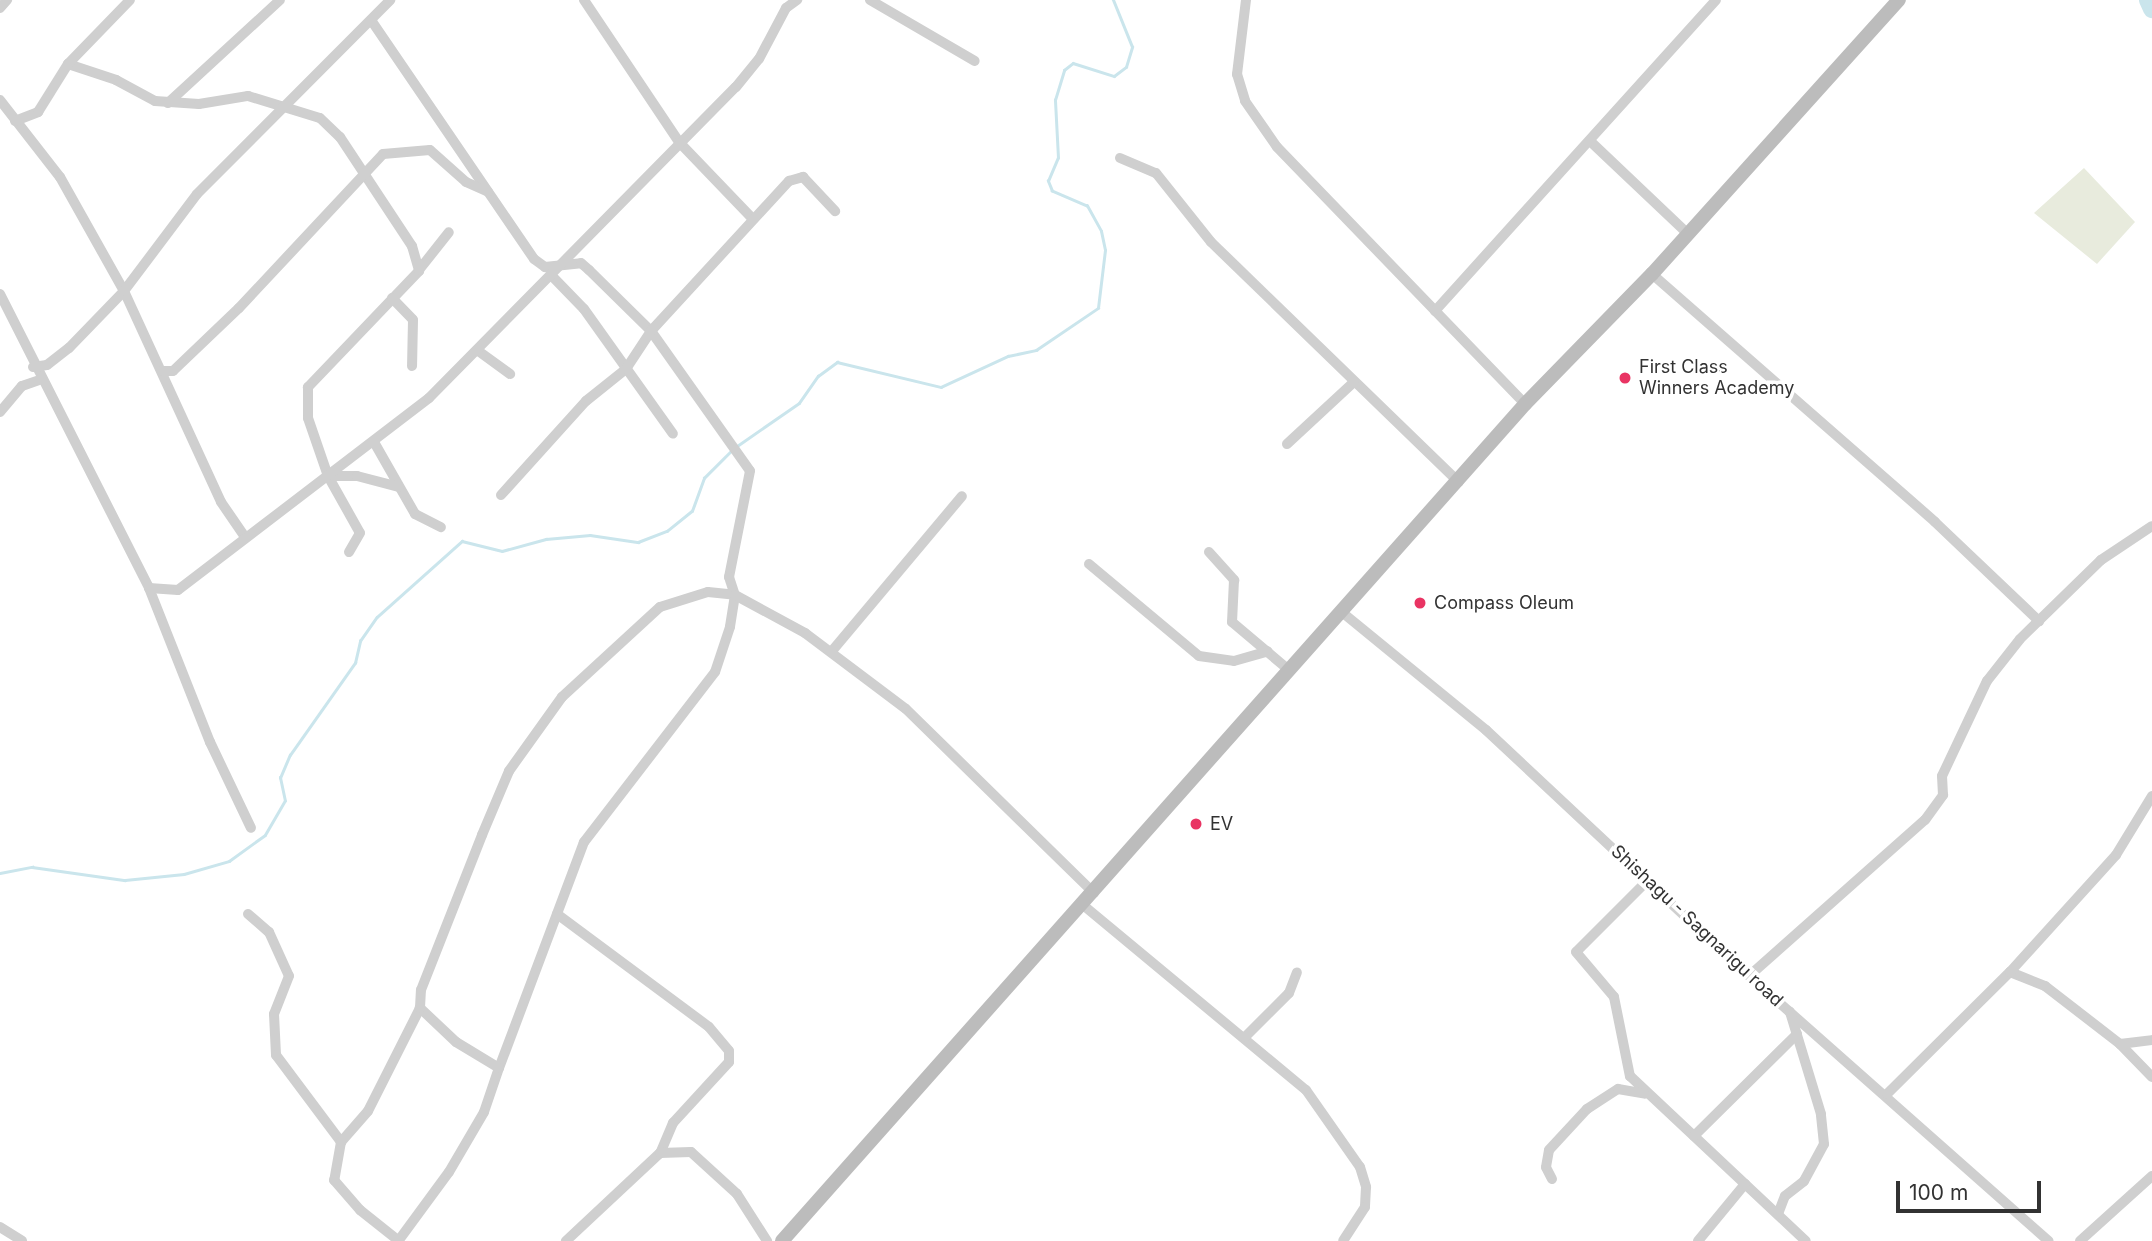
<!DOCTYPE html>
<style>
body{margin:0}
#map{position:relative;width:2152px;height:1241px;overflow:hidden;background:#fff;font-family:Inter,sans-serif}
div>[style]{position:absolute}
.green>*{inset:0;background:#e8ebdd}
.stream>*{height:2.5px;margin:-1.25px;padding:0 1.25px;transform-origin:1.25px;border-radius:1.25px;background:#cae5ec}
.river>*{height:18px;margin:-9px;padding:0 9px;transform-origin:9px;border-radius:9px;background:#cae5ec}
.minor>*{height:10px;margin:-5px;padding:0 5px;transform-origin:5px;border-radius:5px;background:#cfcfcf}
.secondary>*{height:14px;margin:-7px;padding:0 7px;transform-origin:7px;border-radius:7px;background:#bcbcbc}
.dots>*{width:19px;height:19px;translate:-50% -50%;box-sizing:border-box;border:4px solid #fff;border-radius:50%}
span{translate:-50% -50%;white-space:nowrap;text-align:center;line-height:1.15;-webkit-text-stroke:7px #fff;paint-order:stroke}
.poi-label{font-size:18px;color:#323232}
.left{translate:0 -50%;text-align:left}
.street-label{font-size:18px;color:#323232}
.scale{position:absolute;left:1896px;top:1181px;width:145px;height:32px;box-sizing:border-box;border:4px solid #323232;border-top:0;padding-left:9px;font-size:21px;line-height:24px;white-space:nowrap;color:#323232;-webkit-text-stroke:5px #fff;paint-order:stroke}
</style>
<div id="map">
<div class="green">
<div style="clip-path:polygon(2084px 168px,2135px 222px,2097px 264px,2034px 213px)"></div>
</div>
<div class="stream">
<div style="left:737px;top:446px;width:75px;rotate:-34.7deg"></div>
<div style="left:799px;top:403px;width:33px;rotate:-55deg"></div>
<div style="left:818px;top:376px;width:24px;rotate:-36deg"></div>
<div style="left:837px;top:362px;width:107px;rotate:13.5deg"></div>
<div style="left:941px;top:387px;width:74px;rotate:-24.8deg"></div>
<div style="left:1008px;top:356px;width:29px;rotate:-12deg"></div>
<div style="left:1036px;top:350px;width:75px;rotate:-34.1deg"></div>
<div style="left:1098px;top:308px;width:58px;rotate:-83.1deg"></div>
<div style="left:1105px;top:250px;width:19px;rotate:-102deg"></div>
<div style="left:1101px;top:231px;width:29px;rotate:-119deg"></div>
<div style="left:1087px;top:206px;width:38px;rotate:-157deg"></div>
<div style="left:1052px;top:191px;width:11px;rotate:-112deg"></div>
<div style="left:1048px;top:181px;width:25px;rotate:-67deg"></div>
<div style="left:1058px;top:158px;width:58px;rotate:-93deg"></div>
<div style="left:1055px;top:100px;width:31px;rotate:-73deg"></div>
<div style="left:1064px;top:70px;width:11px;rotate:-38deg"></div>
<div style="left:1073px;top:63px;width:43px;rotate:17.6deg"></div>
<div style="left:1114px;top:76px;width:15px;rotate:-37deg"></div>
<div style="left:1126px;top:67px;width:21px;rotate:-73deg"></div>
<div style="left:1132px;top:47px;width:51px;rotate:-112deg"></div>
<div style="left:0;top:873px;width:33px;rotate:-11deg"></div>
<div style="left:32px;top:867px;width:94px;rotate:8deg"></div>
<div style="left:125px;top:880px;width:59px;rotate:-5.8deg"></div>
<div style="left:184px;top:874px;width:47px;rotate:-16.1deg"></div>
<div style="left:229px;top:861px;width:44px;rotate:-35.8deg"></div>
<div style="left:265px;top:835px;width:39px;rotate:-60deg"></div>
<div style="left:285px;top:801px;width:24px;rotate:-102deg"></div>
<div style="left:280px;top:778px;width:25px;rotate:-67deg"></div>
<div style="left:290px;top:755px;width:113px;rotate:-54.8deg"></div>
<div style="left:355px;top:663px;width:23px;rotate:-77deg"></div>
<div style="left:360px;top:641px;width:29px;rotate:-55deg"></div>
<div style="left:377px;top:617px;width:114px;rotate:-41.8deg"></div>
<div style="left:462px;top:541px;width:41px;rotate:14deg"></div>
<div style="left:502px;top:551px;width:46px;rotate:-15.3deg"></div>
<div style="left:546px;top:539px;width:44px;rotate:-5.2deg"></div>
<div style="left:590px;top:535px;width:49px;rotate:8.3deg"></div>
<div style="left:638px;top:542px;width:31px;rotate:-21deg"></div>
<div style="left:667px;top:531px;width:32px;rotate:-39deg"></div>
<div style="left:692px;top:511px;width:35px;rotate:-70deg"></div>
<div style="left:704px;top:478px;width:40px;rotate:-45deg"></div>
</div>
<div class="river">
<div style="left:2148px;top:0;width:10px;rotate:66deg"></div>
</div>
<div class="minor">
<div style="left:584px;top:0;width:171px;rotate:56.2deg"></div>
<div style="left:679px;top:142px;width:105px;rotate:46.2deg"></div>
<div style="left:870px;top:0;width:121px;rotate:30.2deg"></div>
<div style="left:1246px;top:0;width:75px;rotate:96.9deg"></div>
<div style="left:1237px;top:74px;width:28px;rotate:73deg"></div>
<div style="left:1245px;top:101px;width:56px;rotate:55.2deg"></div>
<div style="left:1277px;top:147px;width:357px;rotate:46deg"></div>
<div style="left:0;top:8px;width:11px;rotate:-49deg"></div>
<div style="left:371px;top:20px;width:289px;rotate:55.7deg"></div>
<div style="left:534px;top:259px;width:14px;rotate:36deg"></div>
<div style="left:545px;top:267px;width:36px;rotate:-6deg"></div>
<div style="left:581px;top:263px;width:11px;rotate:41deg"></div>
<div style="left:589px;top:270px;width:87px;rotate:44.5deg"></div>
<div style="left:651px;top:331px;width:171px;rotate:54.7deg"></div>
<div style="left:750px;top:471px;width:108px;rotate:101.2deg"></div>
<div style="left:729px;top:577px;width:19px;rotate:72deg"></div>
<div style="left:735px;top:595px;width:32px;rotate:99deg"></div>
<div style="left:730px;top:627px;width:47px;rotate:108.4deg"></div>
<div style="left:715px;top:672px;width:215px;rotate:127.6deg"></div>
<div style="left:584px;top:842px;width:241px;rotate:110.6deg"></div>
<div style="left:68px;top:64px;width:51px;rotate:18.4deg"></div>
<div style="left:116px;top:80px;width:44px;rotate:28.3deg"></div>
<div style="left:155px;top:101px;width:44px;rotate:3.9deg"></div>
<div style="left:199px;top:104px;width:50px;rotate:-9.3deg"></div>
<div style="left:248px;top:96px;width:75px;rotate:17deg"></div>
<div style="left:320px;top:118px;width:28px;rotate:44deg"></div>
<div style="left:340px;top:137px;width:131px;rotate:56.6deg"></div>
<div style="left:412px;top:246px;width:26px;rotate:74deg"></div>
<div style="left:419px;top:271px;width:161px;rotate:133.7deg"></div>
<div style="left:308px;top:387px;width:31px;rotate:90deg"></div>
<div style="left:308px;top:418px;width:61px;rotate:71deg"></div>
<div style="left:328px;top:476px;width:65px;rotate:60.7deg"></div>
<div style="left:360px;top:533px;width:22px;rotate:120deg"></div>
<div style="left:0;top:100px;width:98px;rotate:52.1deg"></div>
<div style="left:60px;top:177px;width:131px;rotate:60.7deg"></div>
<div style="left:124px;top:291px;width:232px;rotate:65.3deg"></div>
<div style="left:221px;top:502px;width:42px;rotate:55.6deg"></div>
<div style="left:168px;top:103px;width:152px;rotate:-42.6deg"></div>
<div style="left:15px;top:121px;width:25px;rotate:-21deg"></div>
<div style="left:38px;top:112px;width:57px;rotate:-58deg"></div>
<div style="left:68px;top:64px;width:89px;rotate:-45.9deg"></div>
<div style="left:1590px;top:141px;width:135px;rotate:43.5deg"></div>
<div style="left:1120px;top:158px;width:39px;rotate:23deg"></div>
<div style="left:1156px;top:173px;width:88px;rotate:51.4deg"></div>
<div style="left:1211px;top:242px;width:345px;rotate:44.1deg"></div>
<div style="left:419px;top:270px;width:48px;rotate:-51.7deg"></div>
<div style="left:1652px;top:274px;width:376px;rotate:41.2deg"></div>
<div style="left:1935px;top:522px;width:144px;rotate:43.6deg"></div>
<div style="left:551px;top:275px;width:47px;rotate:45.9deg"></div>
<div style="left:584px;top:309px;width:153px;rotate:54.5deg"></div>
<div style="left:0;top:294px;width:330px;rotate:63.1deg"></div>
<div style="left:149px;top:588px;width:166px;rotate:68.4deg"></div>
<div style="left:210px;top:742px;width:95px;rotate:64.5deg"></div>
<div style="left:392px;top:298px;width:30px;rotate:46deg"></div>
<div style="left:413px;top:320px;width:46px;rotate:91.2deg"></div>
<div style="left:1435px;top:311px;width:419px;rotate:-47.9deg"></div>
<div style="left:477px;top:350px;width:41px;rotate:36deg"></div>
<div style="left:33px;top:367px;width:14px;rotate:-8deg"></div>
<div style="left:47px;top:365px;width:28px;rotate:-38deg"></div>
<div style="left:69px;top:348px;width:79px;rotate:-46deg"></div>
<div style="left:124px;top:291px;width:121px;rotate:-53deg"></div>
<div style="left:197px;top:194px;width:274px;rotate:-45.1deg"></div>
<div style="left:162px;top:371px;width:11px"></div>
<div style="left:173px;top:371px;width:91px;rotate:-43.7deg"></div>
<div style="left:239px;top:308px;width:211px;rotate:-46.9deg"></div>
<div style="left:383px;top:154px;width:47px;rotate:-4.9deg"></div>
<div style="left:430px;top:150px;width:48px;rotate:41.6deg"></div>
<div style="left:466px;top:182px;width:24px;rotate:24deg"></div>
<div style="left:0;top:412px;width:34px;rotate:-50deg"></div>
<div style="left:22px;top:386px;width:18px;rotate:-19deg"></div>
<div style="left:374px;top:442px;width:83px;rotate:60.3deg"></div>
<div style="left:415px;top:514px;width:29px;rotate:27deg"></div>
<div style="left:1287px;top:444px;width:91px;rotate:-42.8deg"></div>
<div style="left:328px;top:476px;width:29px"></div>
<div style="left:357px;top:476px;width:43px;rotate:14.7deg"></div>
<div style="left:501px;top:495px;width:127px;rotate:-47.9deg"></div>
<div style="left:586px;top:401px;width:51px;rotate:-38.7deg"></div>
<div style="left:626px;top:369px;width:45px;rotate:-56.7deg"></div>
<div style="left:651px;top:331px;width:204px;rotate:-47.4deg"></div>
<div style="left:789px;top:181px;width:15px;rotate:-16deg"></div>
<div style="left:803px;top:177px;width:47px;rotate:46.7deg"></div>
<div style="left:1209px;top:552px;width:38px;rotate:48deg"></div>
<div style="left:1234px;top:580px;width:42px;rotate:92.7deg"></div>
<div style="left:1232px;top:622px;width:76px;rotate:40.2deg"></div>
<div style="left:1089px;top:564px;width:143px;rotate:39.9deg"></div>
<div style="left:1199px;top:656px;width:35px;rotate:8deg"></div>
<div style="left:1234px;top:661px;width:35px;rotate:-16deg"></div>
<div style="left:149px;top:588px;width:29px;rotate:4deg"></div>
<div style="left:178px;top:590px;width:316px;rotate:-37.4deg"></div>
<div style="left:429px;top:398px;width:437px;rotate:-45.4deg"></div>
<div style="left:736px;top:87px;width:36px;rotate:-51deg"></div>
<div style="left:759px;top:59px;width:58px;rotate:-62.1deg"></div>
<div style="left:786px;top:8px;width:14px;rotate:-36deg"></div>
<div style="left:1343px;top:613px;width:185px;rotate:39.3deg"></div>
<div style="left:1486px;top:730px;width:360px;rotate:43.1deg"></div>
<div style="left:1749px;top:976px;width:400px;rotate:41.5deg"></div>
<div style="left:832px;top:651px;width:202px;rotate:-50deg"></div>
<div style="left:1647px;top:881px;width:100px;rotate:135deg"></div>
<div style="left:1576px;top:952px;width:59px;rotate:49.8deg"></div>
<div style="left:1614px;top:997px;width:81px;rotate:78.6deg"></div>
<div style="left:1630px;top:1076px;width:241px;rotate:43.2deg"></div>
<div style="left:1083px;top:905px;width:290px;rotate:39.7deg"></div>
<div style="left:1306px;top:1090px;width:94px;rotate:55deg"></div>
<div style="left:1360px;top:1167px;width:21px;rotate:73deg"></div>
<div style="left:1366px;top:1187px;width:20px;rotate:93deg"></div>
<div style="left:1365px;top:1207px;width:40px;rotate:122.9deg"></div>
<div style="left:248px;top:914px;width:28px;rotate:41deg"></div>
<div style="left:269px;top:932px;width:48px;rotate:65.6deg"></div>
<div style="left:289px;top:976px;width:41px;rotate:111.5deg"></div>
<div style="left:274px;top:1014px;width:41px;rotate:87.2deg"></div>
<div style="left:276px;top:1055px;width:109px;rotate:53.2deg"></div>
<div style="left:341px;top:1142px;width:39px;rotate:100deg"></div>
<div style="left:334px;top:1180px;width:40px;rotate:49deg"></div>
<div style="left:360px;top:1210px;width:50px;rotate:38.5deg"></div>
<div style="left:557px;top:914px;width:189px;rotate:36.6deg"></div>
<div style="left:709px;top:1027px;width:31px;rotate:50deg"></div>
<div style="left:729px;top:1051px;width:11px;rotate:90deg"></div>
<div style="left:729px;top:1062px;width:83px;rotate:132.6deg"></div>
<div style="left:673px;top:1123px;width:33px;rotate:113deg"></div>
<div style="left:660px;top:1153px;width:129px;rotate:136.9deg"></div>
<div style="left:2010px;top:972px;width:38px;rotate:22deg"></div>
<div style="left:2045px;top:986px;width:95px;rotate:37.7deg"></div>
<div style="left:2120px;top:1044px;width:32px;rotate:-7deg"></div>
<div style="left:1749px;top:976px;width:235px;rotate:-41.6deg"></div>
<div style="left:1925px;top:820px;width:31px;rotate:-54deg"></div>
<div style="left:1943px;top:795px;width:19px;rotate:-93deg"></div>
<div style="left:1942px;top:776px;width:105px;rotate:-64.7deg"></div>
<div style="left:1987px;top:681px;width:53px;rotate:-51.8deg"></div>
<div style="left:2020px;top:639px;width:113px;rotate:-44.3deg"></div>
<div style="left:2101px;top:560px;width:61px;rotate:-33.7deg"></div>
<div style="left:1245px;top:1037px;width:62px;rotate:-45deg"></div>
<div style="left:1289px;top:993px;width:22px;rotate:-69deg"></div>
<div style="left:2120px;top:1044px;width:46px;rotate:45.9deg"></div>
<div style="left:1887px;top:1094px;width:173px;rotate:-44.8deg"></div>
<div style="left:2010px;top:972px;width:158px;rotate:-47.8deg"></div>
<div style="left:2116px;top:855px;width:69px;rotate:-58.6deg"></div>
<div style="left:1694px;top:1136px;width:145px;rotate:-44.7deg"></div>
<div style="left:341px;top:1142px;width:41px;rotate:-48.9deg"></div>
<div style="left:368px;top:1111px;width:115px;rotate:-63.2deg"></div>
<div style="left:660px;top:1153px;width:31px;rotate:-2deg"></div>
<div style="left:691px;top:1152px;width:62px;rotate:42.4deg"></div>
<div style="left:737px;top:1194px;width:56px;rotate:57.4deg"></div>
<div style="left:1552px;top:1179px;width:13px;rotate:-117deg"></div>
<div style="left:1546px;top:1167px;width:17px;rotate:-80deg"></div>
<div style="left:1549px;top:1150px;width:56px;rotate:-47.2deg"></div>
<div style="left:1587px;top:1109px;width:37px;rotate:-33deg"></div>
<div style="left:1618px;top:1089px;width:27px;rotate:10deg"></div>
<div style="left:1778px;top:1214px;width:19px;rotate:-69deg"></div>
<div style="left:1785px;top:1196px;width:24px;rotate:-38deg"></div>
<div style="left:1804px;top:1181px;width:42px;rotate:-61.6deg"></div>
<div style="left:1824px;top:1144px;width:30px;rotate:-96deg"></div>
<div style="left:1821px;top:1114px;width:107px;rotate:-106.9deg"></div>
<div style="left:0;top:1227px;width:26px;rotate:32deg"></div>
<div style="left:399px;top:1240px;width:84px;rotate:-53.7deg"></div>
<div style="left:449px;top:1172px;width:69px;rotate:-59.7deg"></div>
<div style="left:484px;top:1112px;width:46px;rotate:-71.2deg"></div>
<div style="left:499px;top:1068px;width:50px;rotate:-148.8deg"></div>
<div style="left:456px;top:1042px;width:50px;rotate:-136.6deg"></div>
<div style="left:420px;top:1008px;width:18px;rotate:-87deg"></div>
<div style="left:421px;top:990px;width:167px;rotate:-68.5deg"></div>
<div style="left:482px;top:835px;width:69px;rotate:-67.1deg"></div>
<div style="left:509px;top:771px;width:91px;rotate:-54.4deg"></div>
<div style="left:562px;top:697px;width:133px;rotate:-42.6deg"></div>
<div style="left:660px;top:607px;width:50px;rotate:-17.4deg"></div>
<div style="left:708px;top:592px;width:27px;rotate:6deg"></div>
<div style="left:735px;top:595px;width:80px;rotate:28.5deg"></div>
<div style="left:805px;top:633px;width:126px;rotate:37deg"></div>
<div style="left:906px;top:709px;width:263px;rotate:44.4deg"></div>
<div style="left:1698px;top:1241px;width:74px;rotate:-50.5deg"></div>
<div style="left:2080px;top:1241px;width:97px;rotate:-42.1deg"></div>
</div>
<div class="secondary">
<div style="left:782px;top:1241px;width:1119px;rotate:-48.4deg"></div>
<div style="left:1525px;top:404px;width:182px;rotate:-45.7deg"></div>
<div style="left:1652px;top:274px;width:369px;rotate:-48deg"></div>
</div>
<div class="dots">
<div style="left:1625px;top:378px;background:#e93463"></div>
<div style="left:1420px;top:603px;background:#e93463"></div>
<div style="left:1196px;top:824px;background:#e93463"></div>
</div>
<div class="poi-label">
<span class="left" style="left:1639px;top:378px">First Class<br>Winners Academy</span>
<span class="left" style="left:1434px;top:603px">Compass Oleum</span>
<span class="left" style="left:1210px;top:824px">EV</span>
</div>
<div class="street-label">
<span style="left:1697px;top:926px;rotate:43deg">Shishagu - Sagnarigu road</span>
</div>
<div class="scale">100 m</div>
</div>
